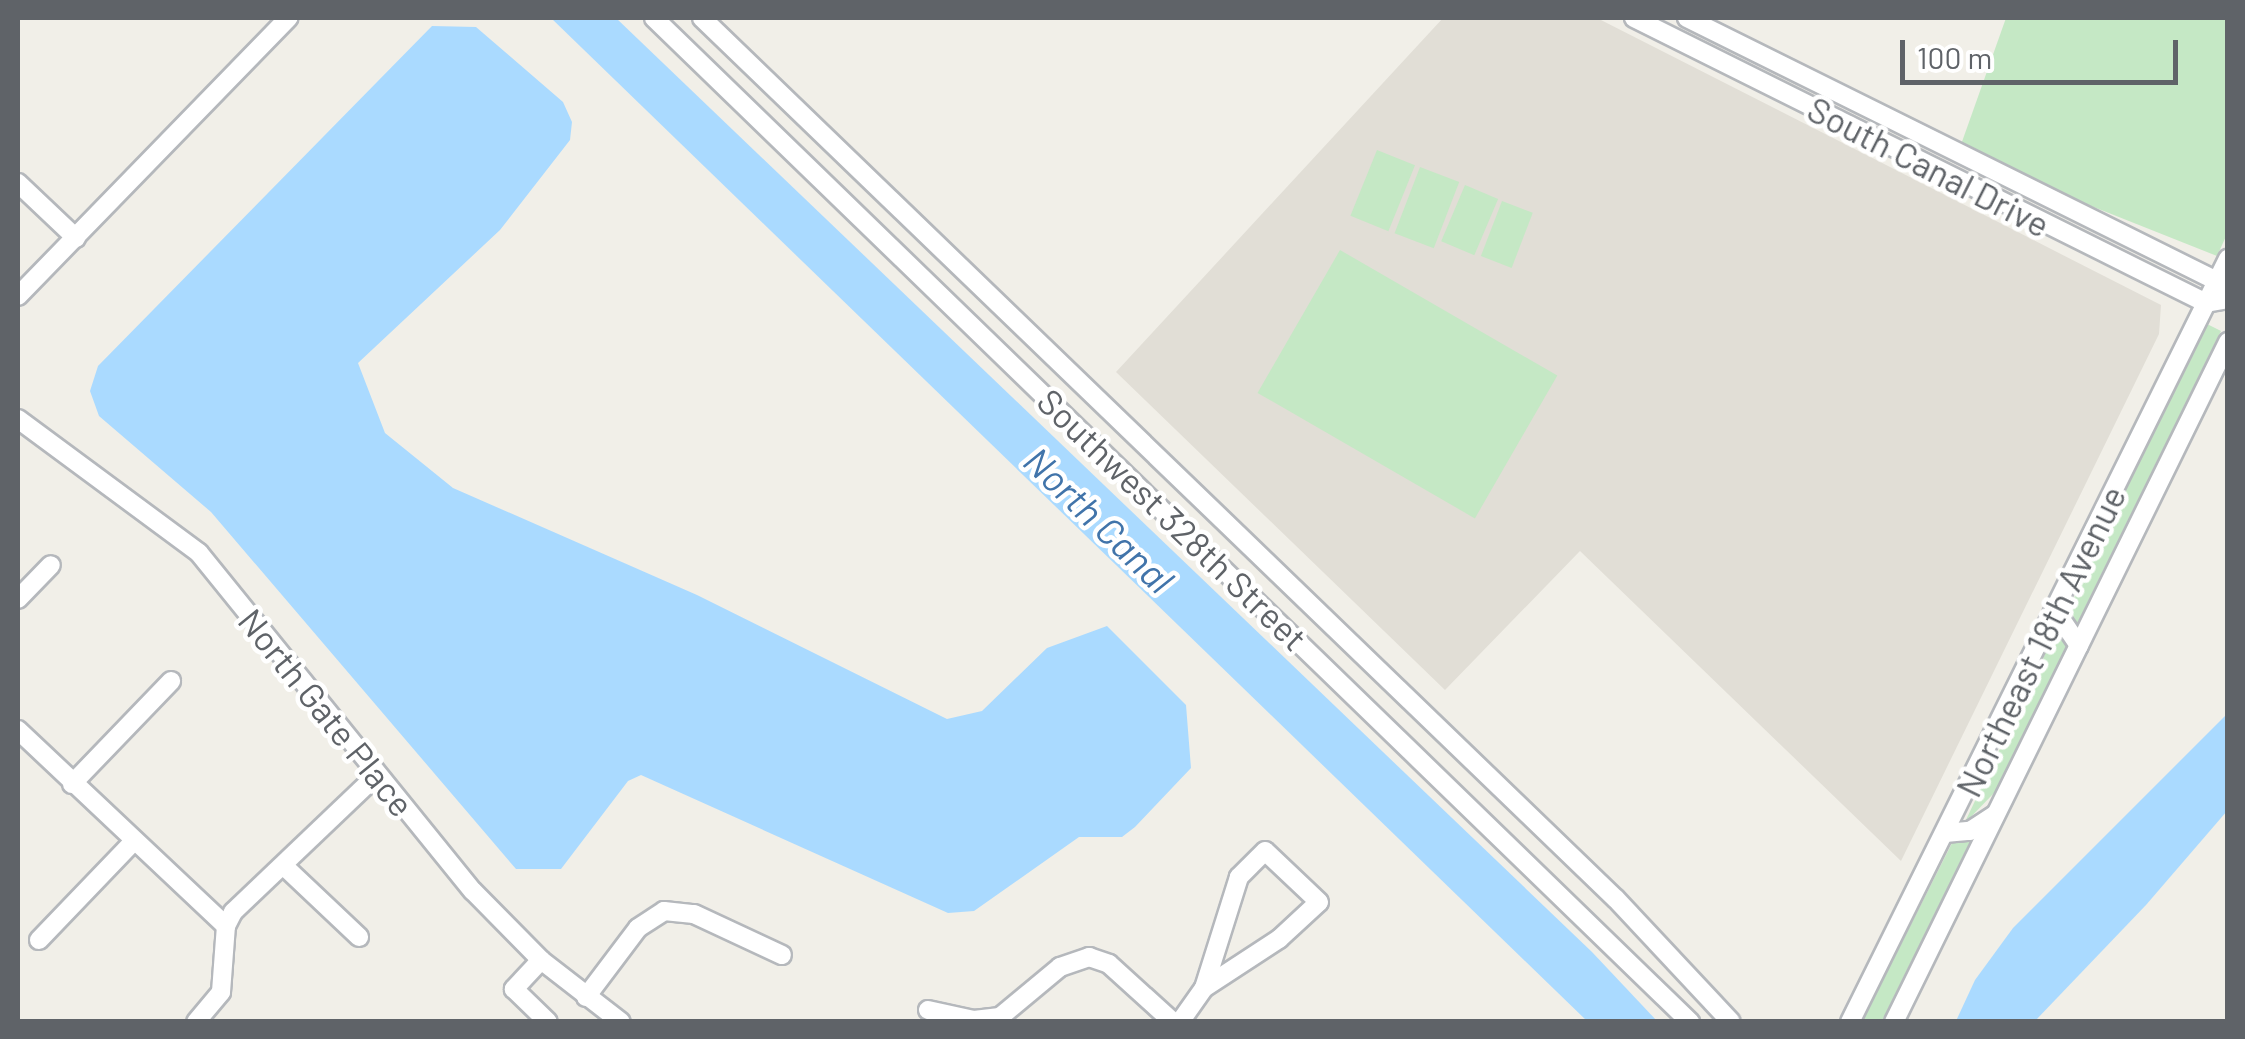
<!DOCTYPE html>
<style>
body{margin:0}
#map{position:relative;width:2245px;height:1039px;overflow:hidden;background:#f1efe8;font-family:Barlow,sans-serif}
div>[style]{position:absolute}
.education>*{inset:0;background:#e1ded6}
.green>*{inset:0;background:#c5e8c5;transform-origin:0 0}
.water>*{inset:0;background:#aadaff}
.roads{filter:drop-shadow(2px 0 #b5b8bc) drop-shadow(-2px 0 #b5b8bc) drop-shadow(0 2px #b5b8bc) drop-shadow(0 -2px #b5b8bc)}
.minor>*{height:18px;margin:-9px;padding:0 9px;transform-origin:9px;border-radius:9px;background:#fff}
span{translate:-50% -50%;white-space:nowrap;text-align:center;line-height:1.15;-webkit-text-stroke:9px #fff;paint-order:stroke}
.street-label{font-size:35px;color:#5f6368}
.water-label{font-size:38px;color:#4174aa;font-style:italic}
.frame{position:absolute;inset:0;border:20px solid #5f6368;pointer-events:none}
.scale{position:absolute;left:1900px;top:40px;width:278px;height:45px;box-sizing:border-box;border:5px solid #5f6368;border-top:0;padding-left:12px;font-size:30px;line-height:35px;white-space:nowrap;color:#5f6368;-webkit-text-stroke:8px #fff;paint-order:stroke}
</style>
<div id="map">
<div class="education">
<div style="clip-path:polygon(1443px 18px,1597px 18px,2161px 305px,2159px 334px,1901px 861px,1580px 551px,1445px 690px,1116px 372px)"></div>
</div>
<div class="green">
<div style="clip-path:polygon(2006px 18px,2227px 18px,2228px 232px,2217px 256px,1958px 153px)"></div>
<div style="left:1377px;top:150px;width:41px;height:71px;rotate:22deg"></div>
<div style="left:1420px;top:167px;width:42px;height:71px;rotate:21deg"></div>
<div style="left:1465px;top:185px;width:36px;height:61px;rotate:23deg"></div>
<div style="left:1502px;top:201px;width:33px;height:59px;rotate:21deg"></div>
<div style="left:1340px;top:250px;width:251px;height:165px;rotate:30deg"></div>
<div style="clip-path:polygon(2207px 324px,2221px 331px,2077px 624px,2071px 611px,2076px 591px)"></div>
<div style="clip-path:polygon(2057px 629px,2068px 644px,1996px 791px,1964px 824px)"></div>
<div style="clip-path:polygon(1971px 840px,1882px 1021px,1862px 1022px,1953px 841px)"></div>
</div>
<div class="water">
<div style="clip-path:polygon(551px 18px,616px 18px,1592px 952px,1657px 1021px,1587px 1021px)"></div>
<div style="clip-path:polygon(432px 26px,476px 27px,563px 102px,572px 122px,570px 140px,500px 230px,358px 363px,385px 433px,453px 488px,697px 595px,947px 719px,982px 711px,1047px 648px,1107px 626px,1186px 705px,1191px 768px,1135px 827px,1122px 837px,1079px 837px,974px 911px,948px 913px,641px 775px,628px 781px,561px 869px,516px 869px,211px 512px,99px 416px,90px 391px,98px 366px)"></div>
<div style="clip-path:polygon(2227px 714px,2227px 811px,2146px 905px,2035px 1021px,1956px 1021px,1975px 980px,2013px 928px)"></div>
</div>
<div class="roads">
<div class="minor">
<div style="left:654px;top:18px;width:1443px;rotate:44.1deg"></div>
<div style="left:702px;top:18px;width:1269px;rotate:43.95deg"></div>
<div style="left:1616px;top:899px;width:168px;rotate:46.9deg"></div>
<div style="left:1634px;top:18px;width:639px;rotate:26.48deg"></div>
<div style="left:2206px;top:303px;width:22px;rotate:-10deg"></div>
<div style="left:1687px;top:18px;width:603px;rotate:26.4deg"></div>
<div style="left:18px;top:183px;width:80px;rotate:43.5deg"></div>
<div style="left:18px;top:296px;width:388px;rotate:-45.8deg"></div>
<div style="left:18px;top:419px;width:225px;rotate:36.5deg"></div>
<div style="left:199px;top:553px;width:435px;rotate:51deg"></div>
<div style="left:473px;top:891px;width:97px;rotate:45.4deg"></div>
<div style="left:541px;top:960px;width:101px;rotate:37.8deg"></div>
<div style="left:18px;top:599px;width:47px;rotate:-45.9deg"></div>
<div style="left:2060px;top:601px;width:18px;rotate:87deg"></div>
<div style="left:2061px;top:619px;width:32px;rotate:56deg"></div>
<div style="left:18px;top:730px;width:286px;rotate:43.3deg"></div>
<div style="left:72px;top:784px;width:143px;rotate:-46.1deg"></div>
<div style="left:1945px;top:833px;width:25px;rotate:-5deg"></div>
<div style="left:1970px;top:831px;width:30px;rotate:-33deg"></div>
<div style="left:285px;top:867px;width:102px;rotate:43.4deg"></div>
<div style="left:39px;top:940px;width:137px;rotate:-46.2deg"></div>
<div style="left:541px;top:960px;width:40px;rotate:133deg"></div>
<div style="left:514px;top:989px;width:47px;rotate:44.1deg"></div>
<div style="left:586px;top:997px;width:86px;rotate:-53deg"></div>
<div style="left:638px;top:928px;width:31px;rotate:-33deg"></div>
<div style="left:664px;top:911px;width:30px;rotate:6deg"></div>
<div style="left:694px;top:914px;width:97px;rotate:25deg"></div>
<div style="left:928px;top:1010px;width:47px;rotate:12.3deg"></div>
<div style="left:974px;top:1020px;width:26px;rotate:-7deg"></div>
<div style="left:1000px;top:1017px;width:78px;rotate:-39.8deg"></div>
<div style="left:1060px;top:967px;width:31px;rotate:-19deg"></div>
<div style="left:1089px;top:957px;width:21px;rotate:19deg"></div>
<div style="left:1109px;top:964px;width:86px;rotate:42.2deg"></div>
<div style="left:196px;top:1022px;width:39px;rotate:-50deg"></div>
<div style="left:221px;top:992px;width:66px;rotate:-85.7deg"></div>
<div style="left:226px;top:926px;width:16px;rotate:-63deg"></div>
<div style="left:233px;top:912px;width:199px;rotate:-43.6deg"></div>
<div style="left:1180px;top:1022px;width:42px;rotate:-54.8deg"></div>
<div style="left:1204px;top:988px;width:90px;rotate:-33.2deg"></div>
<div style="left:1279px;top:939px;width:54px;rotate:-42.8deg"></div>
<div style="left:1319px;top:902px;width:74px;rotate:-136.6deg"></div>
<div style="left:1265px;top:851px;width:37px;rotate:135deg"></div>
<div style="left:1239px;top:877px;width:116px;rotate:107.5deg"></div>
<div style="left:1850px;top:1022px;width:852px;rotate:-63.65deg"></div>
<div style="left:1894px;top:1022px;width:758px;rotate:-63.84deg"></div>
</div>
</div>
<div class="street-label">
<span style="left:1929px;top:166px;rotate:27deg">South Canal Drive</span>
<span style="left:1173px;top:519px;rotate:44deg">Southwest 328th Street</span>
<span style="left:2040px;top:641px;rotate:-64deg">Northeast 18th Avenue</span>
<span style="left:327px;top:712px;rotate:51deg">North Gate Place</span>
</div>
<div class="water-label">
<span style="left:1099px;top:520px;rotate:44deg">North Canal</span>
</div>
<div class="frame"></div>
<div class="scale">100 m</div>
</div>
